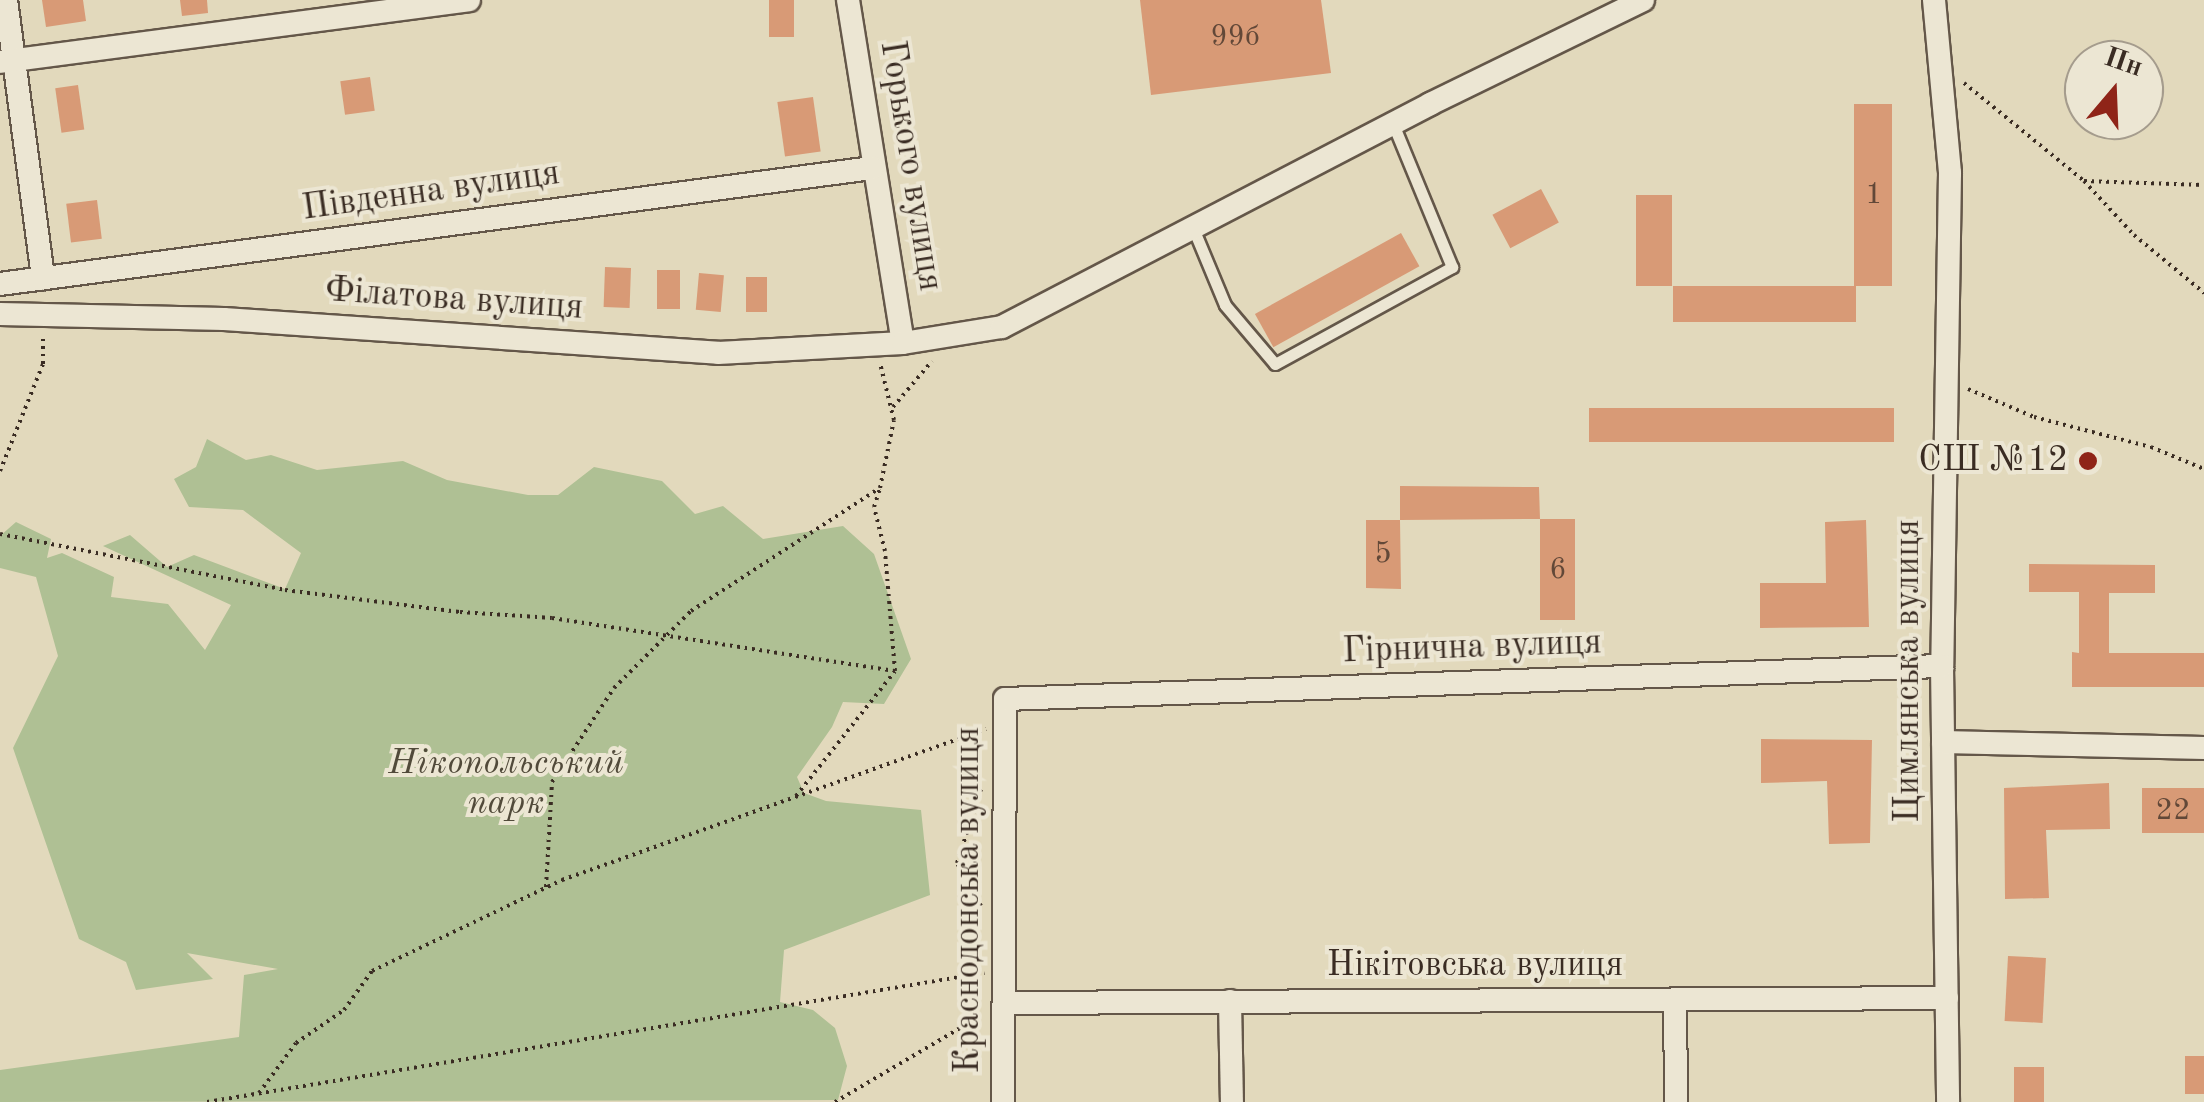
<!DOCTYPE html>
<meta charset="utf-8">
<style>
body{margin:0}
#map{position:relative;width:2204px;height:1102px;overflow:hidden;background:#e2d9bc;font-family:"Old Standard TT",serif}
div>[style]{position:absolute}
.green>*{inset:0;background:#afc094}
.building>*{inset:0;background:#d89a76;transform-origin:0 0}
.path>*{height:4px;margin-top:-2px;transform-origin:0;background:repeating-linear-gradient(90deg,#3a2c23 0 2.5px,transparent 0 7.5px)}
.roads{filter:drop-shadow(2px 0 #645749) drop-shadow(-2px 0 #645749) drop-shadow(0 2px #645749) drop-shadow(0 -2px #645749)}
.service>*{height:11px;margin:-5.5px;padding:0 5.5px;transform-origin:5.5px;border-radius:5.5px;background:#ece6d3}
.minor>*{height:22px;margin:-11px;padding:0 11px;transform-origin:11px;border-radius:11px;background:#ece6d3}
.dots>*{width:28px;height:28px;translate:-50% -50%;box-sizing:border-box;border:5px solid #ece6d3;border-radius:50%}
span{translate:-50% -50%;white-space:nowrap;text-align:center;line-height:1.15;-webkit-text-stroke:8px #ece6d3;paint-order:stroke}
.number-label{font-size:30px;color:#624838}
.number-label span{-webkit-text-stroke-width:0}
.street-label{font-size:35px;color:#3a2c23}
.poi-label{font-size:35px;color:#3a2c23}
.right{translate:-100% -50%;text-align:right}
.park-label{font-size:35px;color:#514a3a;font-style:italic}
.north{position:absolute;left:2064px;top:40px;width:100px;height:100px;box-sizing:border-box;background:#ece6d3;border:2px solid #a59c8d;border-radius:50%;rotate:19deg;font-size:28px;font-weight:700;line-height:40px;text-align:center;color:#3a2c23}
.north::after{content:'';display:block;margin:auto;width:35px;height:45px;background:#8f2418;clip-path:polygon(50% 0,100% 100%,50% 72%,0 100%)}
</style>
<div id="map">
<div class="green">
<div style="clip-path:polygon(207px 439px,246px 460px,271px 455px,317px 470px,403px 461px,447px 480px,528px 495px,558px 495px,594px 467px,662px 481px,695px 514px,723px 506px,763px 539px,843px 526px,874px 554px,911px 659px,884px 704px,843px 702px,832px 727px,797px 777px,804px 793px,826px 801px,921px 810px,930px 895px,784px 950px,780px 1002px,813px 1010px,835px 1028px,847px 1066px,838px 1100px,0 1102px,0 1070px,239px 1037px,244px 975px,278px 969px,187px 953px,213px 979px,136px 990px,126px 962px,79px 939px,13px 748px,58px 656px,36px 577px,0 568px,0 536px,16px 522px,51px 539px,47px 558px,62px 553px,114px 577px,111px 597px,168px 604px,205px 650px,231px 605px,103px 546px,130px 535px,167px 567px,194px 555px,285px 589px,301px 553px,243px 510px,189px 507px,174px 479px,196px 467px)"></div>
</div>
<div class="building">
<div style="clip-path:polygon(42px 0,83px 0,86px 21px,46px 27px)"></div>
<div style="clip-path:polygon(180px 0,207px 0,208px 13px,182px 16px)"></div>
<div style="left:769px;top:0;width:25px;height:37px"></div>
<div style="clip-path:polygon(1140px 0,1321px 0,1331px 73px,1151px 95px)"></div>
<div style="left:370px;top:77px;width:34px;height:30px;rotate:82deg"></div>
<div style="left:78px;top:85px;width:45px;height:23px;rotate:82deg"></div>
<div style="left:813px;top:97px;width:55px;height:36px;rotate:82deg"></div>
<div style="left:1854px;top:104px;width:38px;height:182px"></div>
<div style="left:1541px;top:189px;width:38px;height:55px;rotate:62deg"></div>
<div style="left:1636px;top:195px;width:36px;height:91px"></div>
<div style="left:97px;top:200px;width:39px;height:31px;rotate:83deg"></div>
<div style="left:1401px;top:233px;width:38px;height:167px;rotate:61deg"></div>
<div style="left:605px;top:267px;width:26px;height:40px;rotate:2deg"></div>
<div style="left:657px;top:270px;width:23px;height:39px"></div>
<div style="left:699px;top:273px;width:25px;height:37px;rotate:5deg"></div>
<div style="left:746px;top:277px;width:21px;height:35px"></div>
<div style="left:1673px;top:286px;width:183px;height:36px"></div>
<div style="left:1894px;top:408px;width:34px;height:305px;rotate:90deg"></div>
<div style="clip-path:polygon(1400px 486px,1539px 487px,1540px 519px,1400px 520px,1401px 589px,1366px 588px,1366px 520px,1400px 520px)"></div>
<div style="left:1540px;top:519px;width:35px;height:101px"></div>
<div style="clip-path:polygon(1866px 520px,1869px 627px,1760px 628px,1760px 583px,1826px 583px,1825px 522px)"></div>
<div style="clip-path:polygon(2029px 564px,2155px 565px,2155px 593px,2109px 593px,2109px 653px,2204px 653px,2204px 687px,2072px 687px,2072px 652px,2079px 653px,2079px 592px,2029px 592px)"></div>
<div style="clip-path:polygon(1761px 739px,1872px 740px,1870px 843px,1829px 844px,1827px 781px,1761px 783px)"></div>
<div style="clip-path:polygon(2109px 783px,2110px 829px,2046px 830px,2049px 898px,2005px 899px,2004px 788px)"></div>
<div style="left:2204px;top:788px;width:45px;height:62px;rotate:90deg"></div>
<div style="left:2008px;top:956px;width:38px;height:65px;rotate:3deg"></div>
<div style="left:2185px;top:1056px;width:19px;height:38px"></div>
<div style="left:2014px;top:1067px;width:30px;height:35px"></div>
</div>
<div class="path">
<div style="left:1964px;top:83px;width:155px;rotate:39.2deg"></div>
<div style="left:2084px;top:181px;width:120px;rotate:1.9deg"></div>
<div style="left:2084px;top:181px;width:74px;rotate:47.2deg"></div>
<div style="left:2134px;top:235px;width:91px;rotate:39.6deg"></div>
<div style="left:1968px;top:389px;width:72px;rotate:23deg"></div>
<div style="left:2034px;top:417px;width:121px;rotate:14.4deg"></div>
<div style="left:2151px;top:447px;width:57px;rotate:22.5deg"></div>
<div style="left:893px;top:407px;width:60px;rotate:-49.7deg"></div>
<div style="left:0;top:471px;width:115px;rotate:-68.1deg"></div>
<div style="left:43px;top:364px;width:30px;rotate:-90deg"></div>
<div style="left:0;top:534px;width:290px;rotate:11.1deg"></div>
<div style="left:285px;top:590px;width:176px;rotate:7.2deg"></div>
<div style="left:460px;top:612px;width:92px;rotate:3.7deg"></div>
<div style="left:552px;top:618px;width:347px;rotate:8.8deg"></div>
<div style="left:796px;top:796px;width:159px;rotate:-51.6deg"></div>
<div style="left:895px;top:671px;width:120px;rotate:-94.8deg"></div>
<div style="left:885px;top:551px;width:45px;rotate:-104deg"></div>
<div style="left:874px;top:507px;width:20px;rotate:-72deg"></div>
<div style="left:546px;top:887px;width:105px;rotate:-86.7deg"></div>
<div style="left:552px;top:782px;width:113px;rotate:-56.6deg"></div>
<div style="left:614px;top:688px;width:109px;rotate:-45deg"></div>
<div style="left:691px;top:611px;width:225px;rotate:-33.1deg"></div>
<div style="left:880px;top:488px;width:69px;rotate:-78.4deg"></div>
<div style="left:894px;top:420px;width:59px;rotate:-103.8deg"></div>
<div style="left:981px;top:906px;width:49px;rotate:-119.2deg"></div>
<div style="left:957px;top:863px;width:81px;rotate:-72deg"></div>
<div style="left:259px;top:1093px;width:62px;rotate:-53.5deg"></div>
<div style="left:296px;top:1043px;width:58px;rotate:-34.5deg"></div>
<div style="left:344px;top:1010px;width:48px;rotate:-54.3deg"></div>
<div style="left:372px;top:971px;width:211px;rotate:-25.6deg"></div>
<div style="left:562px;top:880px;width:450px;rotate:-19.6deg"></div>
<div style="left:207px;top:1102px;width:788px;rotate:-9.43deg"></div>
<div style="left:835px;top:1102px;width:171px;rotate:-30.6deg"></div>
</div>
<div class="roads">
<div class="service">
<div style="left:1193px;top:228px;width:83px;rotate:67.4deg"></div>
<div style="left:1225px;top:305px;width:77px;rotate:49.7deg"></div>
<div style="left:1275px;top:364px;width:202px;rotate:-28.7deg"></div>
<div style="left:1452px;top:267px;width:155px;rotate:-112.4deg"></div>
</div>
<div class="minor">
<div style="left:6px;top:0;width:281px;rotate:82.4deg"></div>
<div style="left:848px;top:0;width:347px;rotate:80.9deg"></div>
<div style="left:1934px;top:0;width:174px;rotate:84.7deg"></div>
<div style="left:1950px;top:173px;width:493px;rotate:90.9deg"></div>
<div style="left:1942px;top:666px;width:436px;rotate:89.2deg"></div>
<div style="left:0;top:62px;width:473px;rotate:-7.5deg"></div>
<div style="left:0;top:284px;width:880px;rotate:-7.58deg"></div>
<div style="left:0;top:314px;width:224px;rotate:1.3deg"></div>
<div style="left:224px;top:319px;width:495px;rotate:3.9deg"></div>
<div style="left:718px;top:353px;width:185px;rotate:-3.1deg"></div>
<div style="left:903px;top:343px;width:100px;rotate:-9.2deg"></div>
<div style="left:1002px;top:327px;width:483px;rotate:-27.5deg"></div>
<div style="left:1430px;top:104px;width:237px;rotate:-26deg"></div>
<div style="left:1943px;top:742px;width:261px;rotate:1.3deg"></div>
<div style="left:1230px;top:1001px;width:101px;rotate:88.9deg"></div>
<div style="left:1675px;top:1001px;width:101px;rotate:89.4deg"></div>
<div style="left:1004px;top:1003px;width:943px;rotate:-0.3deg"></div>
<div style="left:1003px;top:1102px;width:403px;rotate:-89.7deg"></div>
<div style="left:1005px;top:699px;width:938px;rotate:-2.02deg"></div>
</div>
</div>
<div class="dots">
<div style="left:2088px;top:461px;background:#8f2418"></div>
</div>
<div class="number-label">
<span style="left:1235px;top:37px">99б</span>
<span style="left:1874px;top:195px">1</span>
<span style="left:1383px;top:554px">5</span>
<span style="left:1558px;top:570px">6</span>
<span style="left:2173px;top:811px">22</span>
</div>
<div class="street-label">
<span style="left:910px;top:166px;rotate:81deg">Горького вулиця</span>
<span style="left:431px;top:192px;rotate:-8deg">Південна вулиця</span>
<span style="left:454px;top:300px;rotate:4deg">Філатова вулиця</span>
<span style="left:1472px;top:648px;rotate:-2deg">Гірнична вулиця</span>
<span style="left:1909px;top:671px;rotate:-90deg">Цимлянська вулиця</span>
<span style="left:969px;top:900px;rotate:-90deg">Краснодонська вулиця</span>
<span style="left:1475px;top:966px">Нікітовська вулиця</span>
</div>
<div class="poi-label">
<span class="right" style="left:2068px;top:461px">СШ №12</span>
</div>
<div class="park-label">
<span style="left:506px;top:784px">Нікопольський<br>парк</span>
</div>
<div class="north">Пн</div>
</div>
